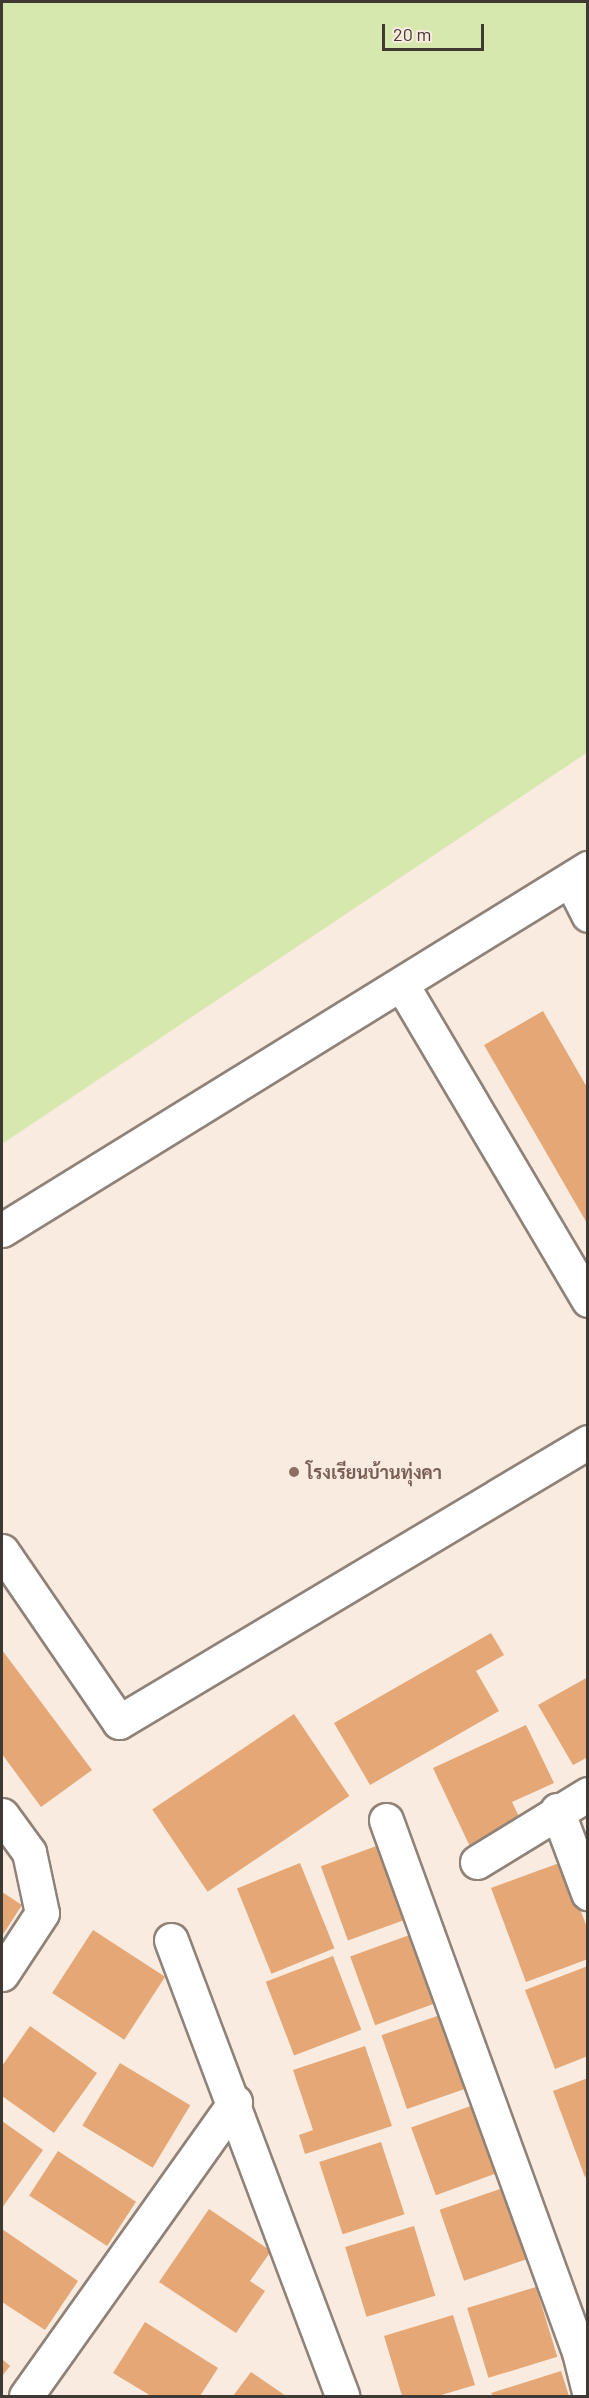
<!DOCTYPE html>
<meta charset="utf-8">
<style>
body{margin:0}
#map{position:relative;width:589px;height:2398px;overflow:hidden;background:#faebe0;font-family:Barlow,Sarabun,sans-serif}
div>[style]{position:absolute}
.green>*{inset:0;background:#d6e8ae}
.building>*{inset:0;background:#e4a775;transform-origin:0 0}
.roads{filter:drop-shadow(2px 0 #8f8278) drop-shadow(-2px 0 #8f8278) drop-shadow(0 2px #8f8278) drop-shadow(0 -2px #8f8278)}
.minor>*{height:33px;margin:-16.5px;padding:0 16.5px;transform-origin:16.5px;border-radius:16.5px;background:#fff}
.dots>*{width:16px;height:16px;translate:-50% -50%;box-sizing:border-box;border:3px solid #faebe0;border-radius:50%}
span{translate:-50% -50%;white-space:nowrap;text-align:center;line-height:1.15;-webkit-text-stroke:5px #faebe0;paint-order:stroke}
.education-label{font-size:18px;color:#785e54;font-weight:700}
.left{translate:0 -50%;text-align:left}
.frame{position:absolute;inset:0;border:3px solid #3f3934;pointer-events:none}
.scale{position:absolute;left:382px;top:24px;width:102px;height:27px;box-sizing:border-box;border:3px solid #3f3934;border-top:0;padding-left:8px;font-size:18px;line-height:21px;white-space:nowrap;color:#3f3934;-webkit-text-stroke:4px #faebe0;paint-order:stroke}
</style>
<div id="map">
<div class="green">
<div style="clip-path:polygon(2px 2px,587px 2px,588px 752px,2px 1144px)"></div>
</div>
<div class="building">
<div style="clip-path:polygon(543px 1011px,588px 1089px,588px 1225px,484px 1045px)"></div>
<div style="clip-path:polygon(491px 1633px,504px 1655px,476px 1671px,499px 1711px,370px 1785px,334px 1723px)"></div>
<div style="clip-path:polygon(2px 1650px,92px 1770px,41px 1807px,2px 1754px)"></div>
<div style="clip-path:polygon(588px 1677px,588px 1757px,573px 1765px,538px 1705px)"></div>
<div style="left:294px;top:1714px;width:99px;height:171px;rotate:56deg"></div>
<div style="clip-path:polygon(526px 1725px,554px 1783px,512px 1802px,525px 1829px,473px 1853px,433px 1768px)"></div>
<div style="left:382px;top:1844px;width:79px;height:65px;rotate:70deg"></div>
<div style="clip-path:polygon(562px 1862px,588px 1930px,588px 1959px,526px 1982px,491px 1888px)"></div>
<div style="left:300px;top:1863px;width:92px;height:68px;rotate:68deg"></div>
<div style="clip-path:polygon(2px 1892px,22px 1905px,2px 1936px)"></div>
<div style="left:93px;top:1930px;width:86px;height:75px;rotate:33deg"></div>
<div style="left:415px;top:1933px;width:73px;height:69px;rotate:70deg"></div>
<div style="left:333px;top:1956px;width:79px;height:72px;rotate:69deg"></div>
<div style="clip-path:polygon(588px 1966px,588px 2056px,555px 2069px,525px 1990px)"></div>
<div style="left:443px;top:2014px;width:78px;height:65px;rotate:71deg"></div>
<div style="clip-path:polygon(30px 2026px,97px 2073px,54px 2133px,2px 2096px,2px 2066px)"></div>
<div style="clip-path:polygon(365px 2046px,392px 2126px,305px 2154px,299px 2135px,313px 2130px,293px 2070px)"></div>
<div style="left:120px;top:2063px;width:82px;height:73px;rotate:31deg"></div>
<div style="clip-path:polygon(588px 2078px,588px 2176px,585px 2177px,553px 2091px)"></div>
<div style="left:476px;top:2104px;width:72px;height:69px;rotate:70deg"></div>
<div style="clip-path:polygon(2px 2121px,43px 2150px,2px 2208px)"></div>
<div style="left:381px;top:2142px;width:76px;height:65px;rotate:72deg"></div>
<div style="left:58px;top:2151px;width:93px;height:53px;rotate:33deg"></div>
<div style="left:503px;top:2188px;width:75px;height:67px;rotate:71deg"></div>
<div style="clip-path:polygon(209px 2209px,271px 2251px,250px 2281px,265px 2291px,236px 2333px,159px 2282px)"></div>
<div style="left:414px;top:2226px;width:73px;height:72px;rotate:73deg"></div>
<div style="clip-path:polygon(2px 2229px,78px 2281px,45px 2330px,2px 2302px)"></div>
<div style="left:536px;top:2287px;width:73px;height:72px;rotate:73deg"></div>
<div style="clip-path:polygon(453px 2315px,475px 2385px,438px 2396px,402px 2396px,384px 2336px)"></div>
<div style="clip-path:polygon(145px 2322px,218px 2368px,200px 2396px,151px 2396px,113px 2373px)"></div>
<div style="clip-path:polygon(2px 2359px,10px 2366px,2px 2376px)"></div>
<div style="clip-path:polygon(561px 2371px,569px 2396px,493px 2396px,491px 2393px)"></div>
<div style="clip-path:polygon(251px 2372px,286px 2396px,233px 2396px)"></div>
</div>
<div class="roads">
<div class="minor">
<div style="left:571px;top:881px;width:38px;rotate:63deg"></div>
<div style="left:402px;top:985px;width:366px;rotate:59.4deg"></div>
<div style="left:2px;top:1230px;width:689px;rotate:-31.71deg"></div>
<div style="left:2px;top:1551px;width:207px;rotate:55.6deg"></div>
<div style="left:119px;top:1722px;width:546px;rotate:-30.84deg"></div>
<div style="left:557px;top:1810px;width:89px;rotate:69.5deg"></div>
<div style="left:2px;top:1815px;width:46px;rotate:53.9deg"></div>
<div style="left:29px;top:1852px;width:62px;rotate:78deg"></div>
<div style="left:42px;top:1913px;width:73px;rotate:123.3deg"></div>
<div style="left:386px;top:1820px;width:566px;rotate:70.06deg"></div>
<div style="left:579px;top:2352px;width:38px;rotate:76deg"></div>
<div style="left:477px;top:1862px;width:130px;rotate:-31.5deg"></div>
<div style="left:171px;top:1940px;width:487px;rotate:69.4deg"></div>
<div style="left:26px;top:2396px;width:361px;rotate:-54.6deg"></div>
</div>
</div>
<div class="dots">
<div style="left:294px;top:1472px;background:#8d6e63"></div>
</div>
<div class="education-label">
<span class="left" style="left:306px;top:1472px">โรงเรียนบ้านทุ่งคา</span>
</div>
<div class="frame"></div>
<div class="scale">20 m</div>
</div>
